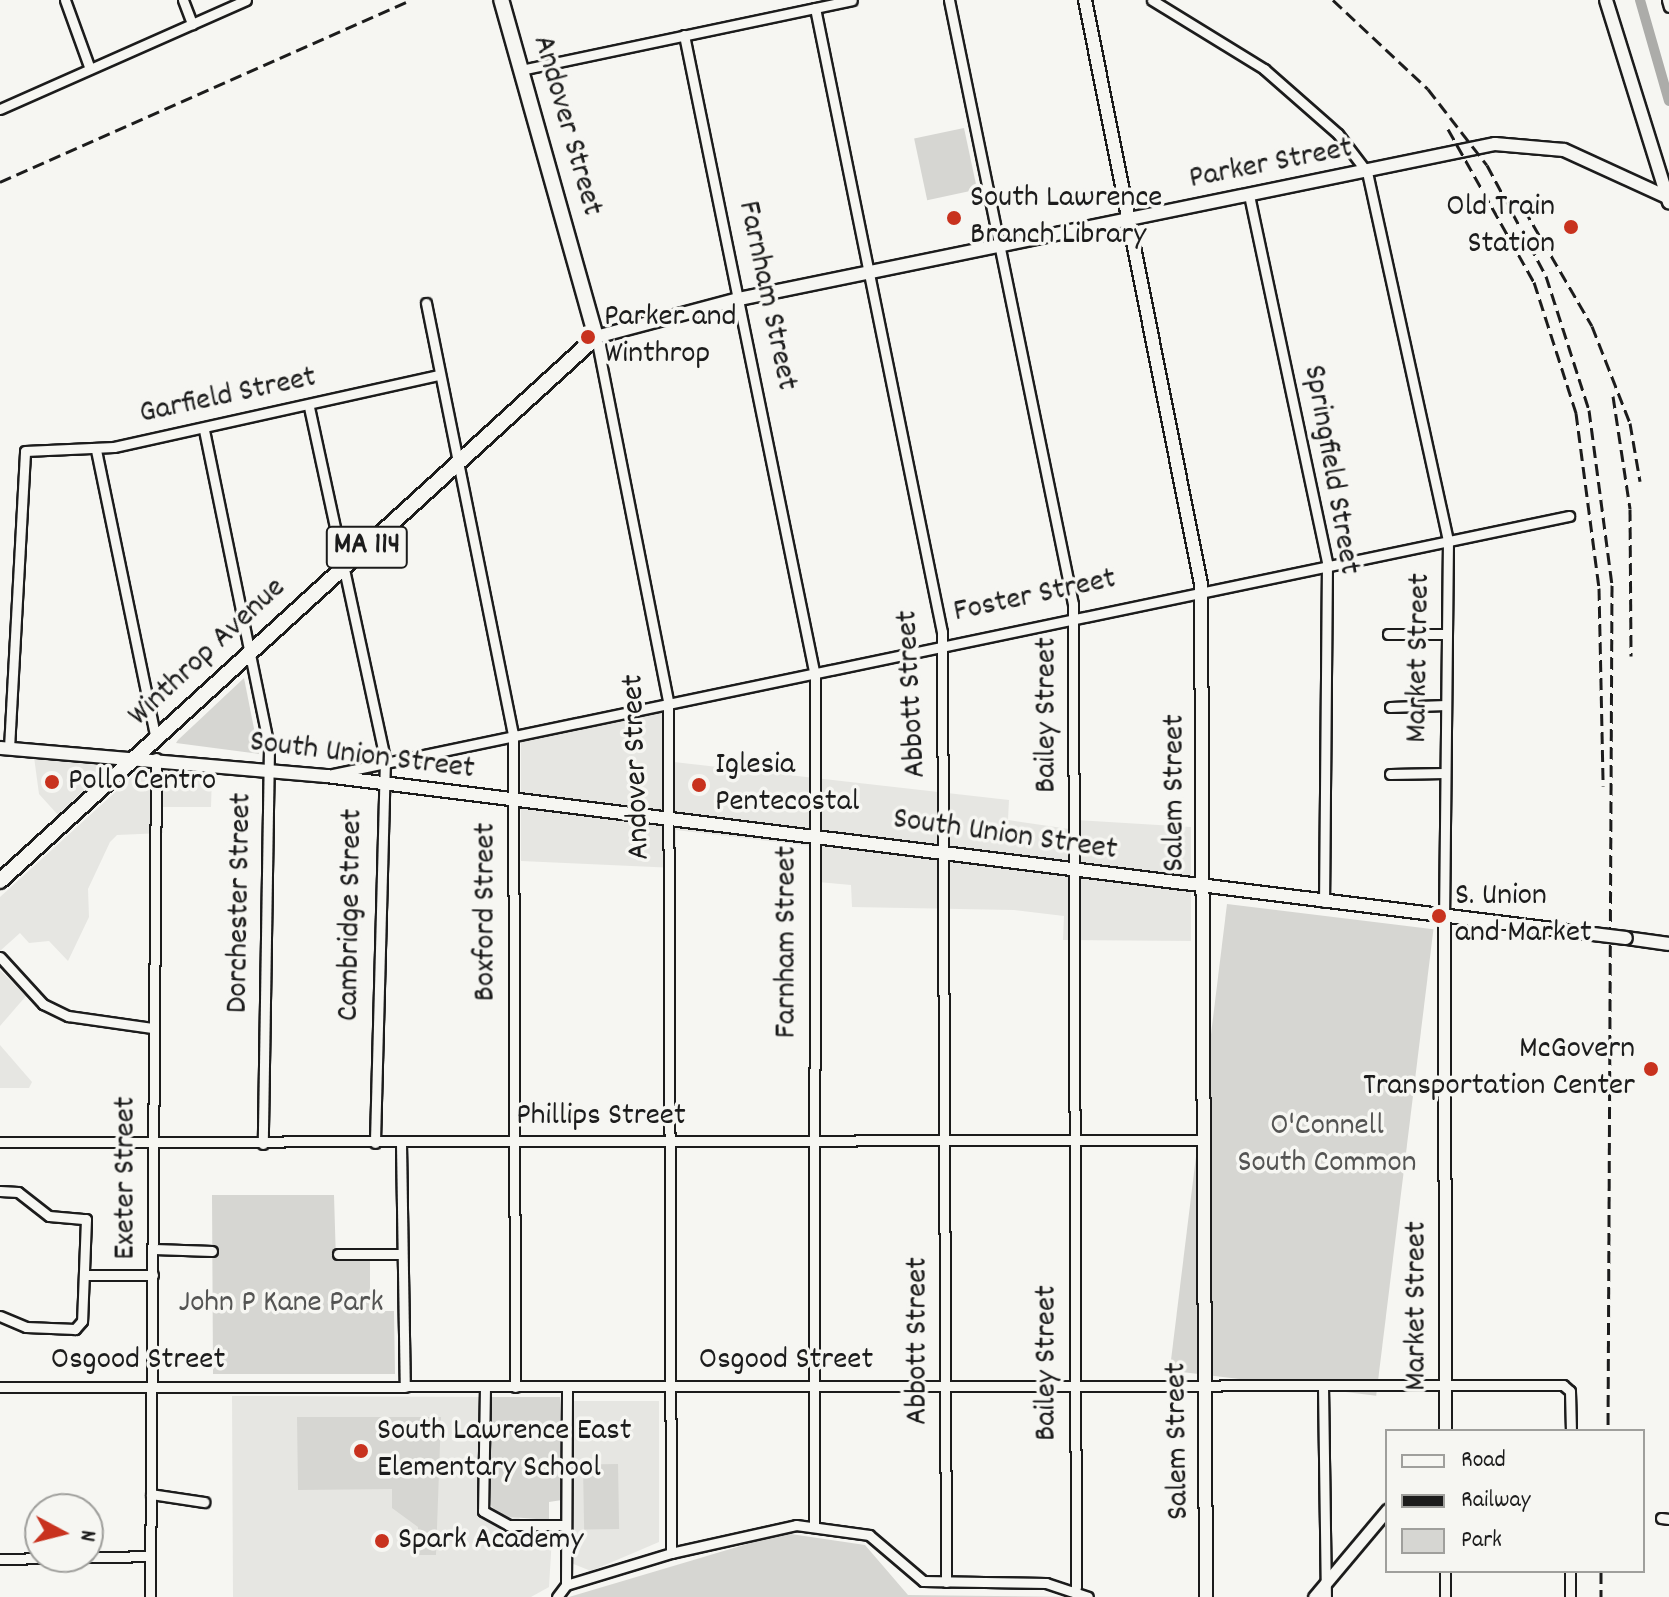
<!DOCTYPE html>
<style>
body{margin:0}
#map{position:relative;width:1669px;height:1597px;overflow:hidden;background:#f6f6f2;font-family:Dekko,sans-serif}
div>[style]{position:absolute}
.built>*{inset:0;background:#e6e6e2}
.green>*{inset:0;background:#d6d6d2;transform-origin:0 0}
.canal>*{height:10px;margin:-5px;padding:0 5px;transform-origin:5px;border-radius:5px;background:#acaca9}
.roads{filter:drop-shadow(2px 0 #1c1c1c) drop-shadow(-2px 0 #1c1c1c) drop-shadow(0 2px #1c1c1c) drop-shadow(0 -2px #1c1c1c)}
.minor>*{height:9px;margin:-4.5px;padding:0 4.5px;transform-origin:4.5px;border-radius:4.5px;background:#f6f6f2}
.tertiary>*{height:11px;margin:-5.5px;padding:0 5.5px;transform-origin:5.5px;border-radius:5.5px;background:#f6f6f2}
.secondary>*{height:12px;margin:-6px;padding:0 6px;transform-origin:6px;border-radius:6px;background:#f6f6f2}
.primary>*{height:14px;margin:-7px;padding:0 7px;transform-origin:7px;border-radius:7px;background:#f6f6f2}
.rail>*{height:3px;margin-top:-1.5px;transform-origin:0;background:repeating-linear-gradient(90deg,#1c1c1c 0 12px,transparent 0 18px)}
.bridges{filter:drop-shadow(2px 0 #1c1c1c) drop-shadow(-2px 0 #1c1c1c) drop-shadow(0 2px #1c1c1c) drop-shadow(0 -2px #1c1c1c)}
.secondary-bridge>*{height:12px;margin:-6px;padding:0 6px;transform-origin:6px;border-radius:6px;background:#f6f6f2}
.dots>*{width:22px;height:22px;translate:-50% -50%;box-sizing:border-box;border:4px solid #f6f6f2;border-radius:50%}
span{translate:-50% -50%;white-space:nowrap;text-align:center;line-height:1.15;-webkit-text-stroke:7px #f6f6f2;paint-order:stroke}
.shield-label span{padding:2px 6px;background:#f6f6f2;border:2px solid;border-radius:6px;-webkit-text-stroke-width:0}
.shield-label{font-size:30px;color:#1c1c1c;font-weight:700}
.street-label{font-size:32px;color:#1c1c1c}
.poi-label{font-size:32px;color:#1c1c1c}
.left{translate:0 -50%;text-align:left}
.right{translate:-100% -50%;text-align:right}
.park-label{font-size:32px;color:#545453}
.legend{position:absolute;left:1385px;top:1429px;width:260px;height:144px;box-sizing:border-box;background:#f6f6f2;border:2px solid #9f9f9c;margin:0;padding:10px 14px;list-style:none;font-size:24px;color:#1c1c1c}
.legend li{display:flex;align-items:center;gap:16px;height:40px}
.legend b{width:40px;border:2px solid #9f9f9c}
.north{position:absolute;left:24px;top:1493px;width:80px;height:80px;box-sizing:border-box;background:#f6f6f2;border:2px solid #9f9f9c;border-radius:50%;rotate:97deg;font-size:22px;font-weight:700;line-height:32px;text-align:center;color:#1c1c1c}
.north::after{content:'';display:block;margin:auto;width:28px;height:36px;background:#c8321e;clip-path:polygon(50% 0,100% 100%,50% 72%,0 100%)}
</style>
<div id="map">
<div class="built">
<div style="clip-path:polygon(665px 711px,665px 761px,1009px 800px,1008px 820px,1076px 830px,1076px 820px,1191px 827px,1191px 941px,1063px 940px,1064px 916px,1014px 910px,852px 907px,851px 885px,818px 882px,820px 847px,676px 830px,676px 868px,521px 861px,521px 738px)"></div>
<div style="clip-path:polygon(34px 757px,106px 761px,109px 766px,58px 815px,39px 794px)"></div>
<div style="clip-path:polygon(153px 768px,212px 775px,211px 807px,163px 807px,163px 833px,117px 835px,110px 842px,88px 889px,89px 917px,68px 961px,49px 941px,29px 943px,20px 933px,0 951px,0 897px,133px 776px)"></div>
<div style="clip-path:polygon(0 970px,26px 996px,0 1026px)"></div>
<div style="clip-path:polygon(0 1045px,32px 1082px,29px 1088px,0 1088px)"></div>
<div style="clip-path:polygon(232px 1396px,489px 1397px,520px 1520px,553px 1520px,549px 1587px,531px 1597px,233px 1597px)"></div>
<div style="clip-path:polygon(571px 1401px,659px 1401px,659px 1542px,591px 1571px,571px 1563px)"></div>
</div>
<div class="green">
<div style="left:964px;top:128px;width:63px;height:51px;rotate:78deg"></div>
<div style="clip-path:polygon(244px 678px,259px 754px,176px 743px,178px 740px)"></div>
<div style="left:1227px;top:904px;width:208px;height:470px;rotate:7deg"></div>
<div style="clip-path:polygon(212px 1195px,334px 1195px,336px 1261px,370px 1260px,370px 1311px,394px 1311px,395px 1374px,213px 1374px)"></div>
<div style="clip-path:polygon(489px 1397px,560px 1397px,562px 1500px,549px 1502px,549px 1520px,500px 1516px,490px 1504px)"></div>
<div style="clip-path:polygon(297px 1417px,441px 1417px,436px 1555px,418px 1555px,418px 1527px,392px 1508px,392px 1489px,298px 1490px)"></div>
<div style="left:618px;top:1464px;width:65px;height:35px;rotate:89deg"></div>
<div style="clip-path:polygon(784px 1533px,865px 1545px,908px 1595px,1072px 1597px,569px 1597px)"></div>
</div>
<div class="canal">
<div style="left:1640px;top:0;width:105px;rotate:74deg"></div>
</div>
<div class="roads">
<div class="minor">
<div style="left:65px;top:0;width:73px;rotate:70.1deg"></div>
<div style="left:183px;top:0;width:26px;rotate:69deg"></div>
<div style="left:949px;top:0;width:617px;rotate:78.4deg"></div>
<div style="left:1073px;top:604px;width:983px;rotate:89.83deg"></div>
<div style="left:1152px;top:0;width:132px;rotate:31.6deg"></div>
<div style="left:1264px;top:69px;width:98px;rotate:41.3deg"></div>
<div style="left:1338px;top:134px;width:48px;rotate:52.7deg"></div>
<div style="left:1367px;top:172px;width:377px;rotate:77.6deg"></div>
<div style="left:1448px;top:540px;width:376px;rotate:90.6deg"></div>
<div style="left:1667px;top:0;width:7px;rotate:74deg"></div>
<div style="left:815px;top:8px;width:637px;rotate:78.5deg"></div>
<div style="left:942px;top:632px;width:950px;rotate:89.76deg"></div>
<div style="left:684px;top:35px;width:654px;rotate:78.45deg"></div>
<div style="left:815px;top:676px;width:850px;rotate:90.07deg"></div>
<div style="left:521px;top:70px;width:338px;rotate:-11.9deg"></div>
<div style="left:0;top:109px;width:269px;rotate:-23.9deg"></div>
<div style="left:1249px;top:195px;width:376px;rotate:78deg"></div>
<div style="left:1327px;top:563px;width:339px;rotate:90.5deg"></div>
<div style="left:426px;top:303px;width:439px;rotate:78.6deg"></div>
<div style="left:513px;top:733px;width:654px;rotate:89.82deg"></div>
<div style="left:596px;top:337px;width:371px;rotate:78.8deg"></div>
<div style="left:668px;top:701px;width:852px;rotate:89.8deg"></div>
<div style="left:309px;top:407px;width:360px;rotate:77.8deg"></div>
<div style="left:385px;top:759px;width:384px;rotate:91.5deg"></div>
<div style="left:204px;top:430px;width:324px;rotate:78.4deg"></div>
<div style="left:269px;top:747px;width:397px;rotate:90.9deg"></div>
<div style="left:96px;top:450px;width:295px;rotate:78.3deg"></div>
<div style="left:1388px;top:634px;width:59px"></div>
<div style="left:1390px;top:707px;width:56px;rotate:-2deg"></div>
<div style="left:9px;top:748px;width:297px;rotate:-86.9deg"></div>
<div style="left:25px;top:451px;width:89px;rotate:-2.6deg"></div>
<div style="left:114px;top:447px;width:334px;rotate:-12.5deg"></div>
<div style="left:1390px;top:774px;width:55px;rotate:-1deg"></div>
<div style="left:328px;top:775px;width:1268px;rotate:-11.79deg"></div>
<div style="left:0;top:957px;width:64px;rotate:47.5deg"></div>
<div style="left:43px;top:1004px;width:28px;rotate:26deg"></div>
<div style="left:68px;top:1016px;width:85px;rotate:8.1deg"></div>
<div style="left:0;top:1142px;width:1203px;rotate:-0.1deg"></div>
<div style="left:401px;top:1144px;width:243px;rotate:89.1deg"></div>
<div style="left:0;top:1191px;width:18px;rotate:3deg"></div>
<div style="left:18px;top:1192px;width:39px;rotate:38deg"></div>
<div style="left:49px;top:1216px;width:37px;rotate:5deg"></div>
<div style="left:86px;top:1219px;width:102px;rotate:92.2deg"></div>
<div style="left:82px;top:1321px;width:11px;rotate:131deg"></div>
<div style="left:75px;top:1329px;width:49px;rotate:-177.7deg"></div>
<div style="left:26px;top:1327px;width:28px;rotate:-157deg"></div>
<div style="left:154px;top:1249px;width:58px;rotate:2deg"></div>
<div style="left:338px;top:1254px;width:63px"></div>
<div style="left:84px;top:1275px;width:69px"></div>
<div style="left:1323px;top:1386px;width:211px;rotate:89.2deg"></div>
<div style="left:0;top:1387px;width:1563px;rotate:-0.07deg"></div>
<div style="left:1563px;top:1385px;width:9px;rotate:41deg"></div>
<div style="left:1570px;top:1391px;width:40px;rotate:88.6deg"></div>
<div style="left:485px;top:1387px;width:124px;rotate:90.9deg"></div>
<div style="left:483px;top:1511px;width:29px;rotate:29deg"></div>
<div style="left:508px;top:1525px;width:58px"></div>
<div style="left:151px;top:1494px;width:54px;rotate:8.6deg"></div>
<div style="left:1661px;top:1518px;width:8px;rotate:7deg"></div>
<div style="left:0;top:1559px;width:150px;rotate:-1.1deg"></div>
<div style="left:1445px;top:1571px;width:26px;rotate:90deg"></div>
<div style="left:566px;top:1585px;width:198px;rotate:-89.7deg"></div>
<div style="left:150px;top:1597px;width:839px;rotate:-89.59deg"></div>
<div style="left:557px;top:1597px;width:15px;rotate:-53deg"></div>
<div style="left:566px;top:1585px;width:110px;rotate:-16.9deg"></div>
<div style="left:671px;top:1553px;width:128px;rotate:-12.6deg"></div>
<div style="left:796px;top:1525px;width:74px;rotate:7.8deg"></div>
<div style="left:869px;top:1535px;width:71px;rotate:40.4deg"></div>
<div style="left:923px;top:1581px;width:123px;rotate:0.9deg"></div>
<div style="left:1046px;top:1583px;width:44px;rotate:18.4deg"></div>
<div style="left:1570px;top:1597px;width:26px;rotate:-90deg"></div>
</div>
<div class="tertiary">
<div style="left:1444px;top:916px;width:515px;rotate:89.89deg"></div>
<div style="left:1314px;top:1597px;width:114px;rotate:-50deg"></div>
</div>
<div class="secondary">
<div style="left:1085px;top:0;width:595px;rotate:78.77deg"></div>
<div style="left:1201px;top:584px;width:1013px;rotate:89.72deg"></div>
<div style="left:1606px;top:0;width:212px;rotate:72.7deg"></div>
<div style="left:596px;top:337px;width:148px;rotate:-14.9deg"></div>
<div style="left:739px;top:299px;width:772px;rotate:-11.59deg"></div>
<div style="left:1495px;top:144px;width:69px;rotate:5deg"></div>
<div style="left:1564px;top:150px;width:115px;rotate:24.6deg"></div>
<div style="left:0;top:748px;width:327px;rotate:4.9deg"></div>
<div style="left:326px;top:776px;width:1277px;rotate:7.11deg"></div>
<div style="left:1626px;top:938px;width:43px;rotate:7.9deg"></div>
</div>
<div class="primary">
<div style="left:0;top:881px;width:807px;rotate:-42.39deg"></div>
<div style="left:596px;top:337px;width:350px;rotate:-105.7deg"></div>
</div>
</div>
<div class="rail">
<div style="left:1333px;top:0;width:130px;rotate:43.1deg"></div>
<div style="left:1428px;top:89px;width:96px;rotate:52.2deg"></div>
<div style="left:1487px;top:165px;width:126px;rotate:62deg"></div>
<div style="left:1546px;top:276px;width:141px;rotate:72.2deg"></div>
<div style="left:1589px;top:410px;width:177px;rotate:82.5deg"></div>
<div style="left:1612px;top:585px;width:846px;rotate:90.27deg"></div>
<div style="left:1448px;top:129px;width:176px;rotate:60.7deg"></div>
<div style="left:1534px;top:282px;width:138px;rotate:72.2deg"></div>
<div style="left:1576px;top:413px;width:177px;rotate:82.5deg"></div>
<div style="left:1599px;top:588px;width:198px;rotate:88.8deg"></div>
<div style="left:0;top:182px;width:449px;rotate:-23.9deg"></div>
<div style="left:1524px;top:209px;width:135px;rotate:59.8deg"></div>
<div style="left:1592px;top:326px;width:104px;rotate:68.6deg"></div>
<div style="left:1630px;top:423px;width:59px;rotate:80.2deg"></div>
<div style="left:1613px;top:396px;width:114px;rotate:81.4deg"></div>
<div style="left:1630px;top:509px;width:147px;rotate:89.6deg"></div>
<div style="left:1601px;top:1571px;width:26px;rotate:90deg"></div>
</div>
<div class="bridges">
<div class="secondary-bridge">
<div style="left:1593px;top:934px;width:33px;rotate:7deg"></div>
</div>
</div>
<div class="dots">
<div style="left:954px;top:218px;background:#c8321e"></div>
<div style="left:1571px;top:227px;background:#c8321e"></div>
<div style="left:588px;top:337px;background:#c8321e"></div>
<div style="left:52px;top:782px;background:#c8321e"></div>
<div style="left:699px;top:785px;background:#c8321e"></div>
<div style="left:1439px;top:916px;background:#c8321e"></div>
<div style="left:1651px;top:1069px;background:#c8321e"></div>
<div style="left:361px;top:1451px;background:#c8321e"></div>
<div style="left:382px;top:1541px;background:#c8321e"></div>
</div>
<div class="shield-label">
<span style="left:367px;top:547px">MA 114</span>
</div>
<div class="street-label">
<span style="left:566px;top:126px;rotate:74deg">Andover Street</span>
<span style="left:1271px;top:165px;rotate:-11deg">Parker Street</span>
<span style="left:766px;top:296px;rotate:78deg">Farnham Street</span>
<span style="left:228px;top:397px;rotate:-12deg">Garfield Street</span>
<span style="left:1330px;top:470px;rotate:80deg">Springfield Street</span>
<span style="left:1035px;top:597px;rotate:-12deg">Foster Street</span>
<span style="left:208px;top:653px;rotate:-43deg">Winthrop Avenue</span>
<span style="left:1420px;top:658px;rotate:-89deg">Market Street</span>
<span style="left:913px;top:694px;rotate:-93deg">Abbott Street</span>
<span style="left:1048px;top:715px;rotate:-90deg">Bailey Street</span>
<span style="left:362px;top:757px;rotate:7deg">South Union Street</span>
<span style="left:638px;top:767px;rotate:-92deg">Andover Street</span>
<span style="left:1176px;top:793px;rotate:-90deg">Salem Street</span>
<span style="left:1005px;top:836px;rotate:8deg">South Union Street</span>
<span style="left:241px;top:903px;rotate:-89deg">Dorchester Street</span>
<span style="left:487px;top:912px;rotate:-90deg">Boxford Street</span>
<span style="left:352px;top:915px;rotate:-89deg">Cambridge Street</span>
<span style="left:788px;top:942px;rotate:-90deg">Farnham Street</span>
<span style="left:601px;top:1117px">Phillips Street</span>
<span style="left:127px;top:1178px;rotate:-90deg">Exeter Street</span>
<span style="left:1418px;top:1306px;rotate:-90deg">Market Street</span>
<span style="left:919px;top:1341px;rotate:-90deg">Abbott Street</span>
<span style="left:138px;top:1361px">Osgood Street</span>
<span style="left:786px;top:1361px">Osgood Street</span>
<span style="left:1048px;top:1363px;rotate:-90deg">Bailey Street</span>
<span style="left:1179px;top:1441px;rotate:-91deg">Salem Street</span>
</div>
<div class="poi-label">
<span class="left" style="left:970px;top:218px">South Lawrence<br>Branch Library</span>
<span class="right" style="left:1555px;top:227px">Old Train<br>Station</span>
<span class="left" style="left:604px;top:337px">Parker and<br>Winthrop</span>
<span class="left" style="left:715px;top:785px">Iglesia<br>Pentecostal</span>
<span class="left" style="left:68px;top:782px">Pollo Centro</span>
<span class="left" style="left:1455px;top:916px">S. Union<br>and Market</span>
<span class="right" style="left:1635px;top:1069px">McGovern<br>Transportation Center</span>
<span class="left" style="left:377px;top:1451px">South Lawrence East<br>Elementary School</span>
<span class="left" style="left:398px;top:1541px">Spark Academy</span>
</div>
<div class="park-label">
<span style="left:1327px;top:1146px">O'Connell<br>South Common</span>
<span style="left:281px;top:1304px">John P Kane Park</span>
</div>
<ul class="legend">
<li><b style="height:10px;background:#f6f6f2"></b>Road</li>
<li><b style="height:10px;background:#1c1c1c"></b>Railway</li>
<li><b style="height:22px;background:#d6d6d2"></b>Park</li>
</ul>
<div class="north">N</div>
</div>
